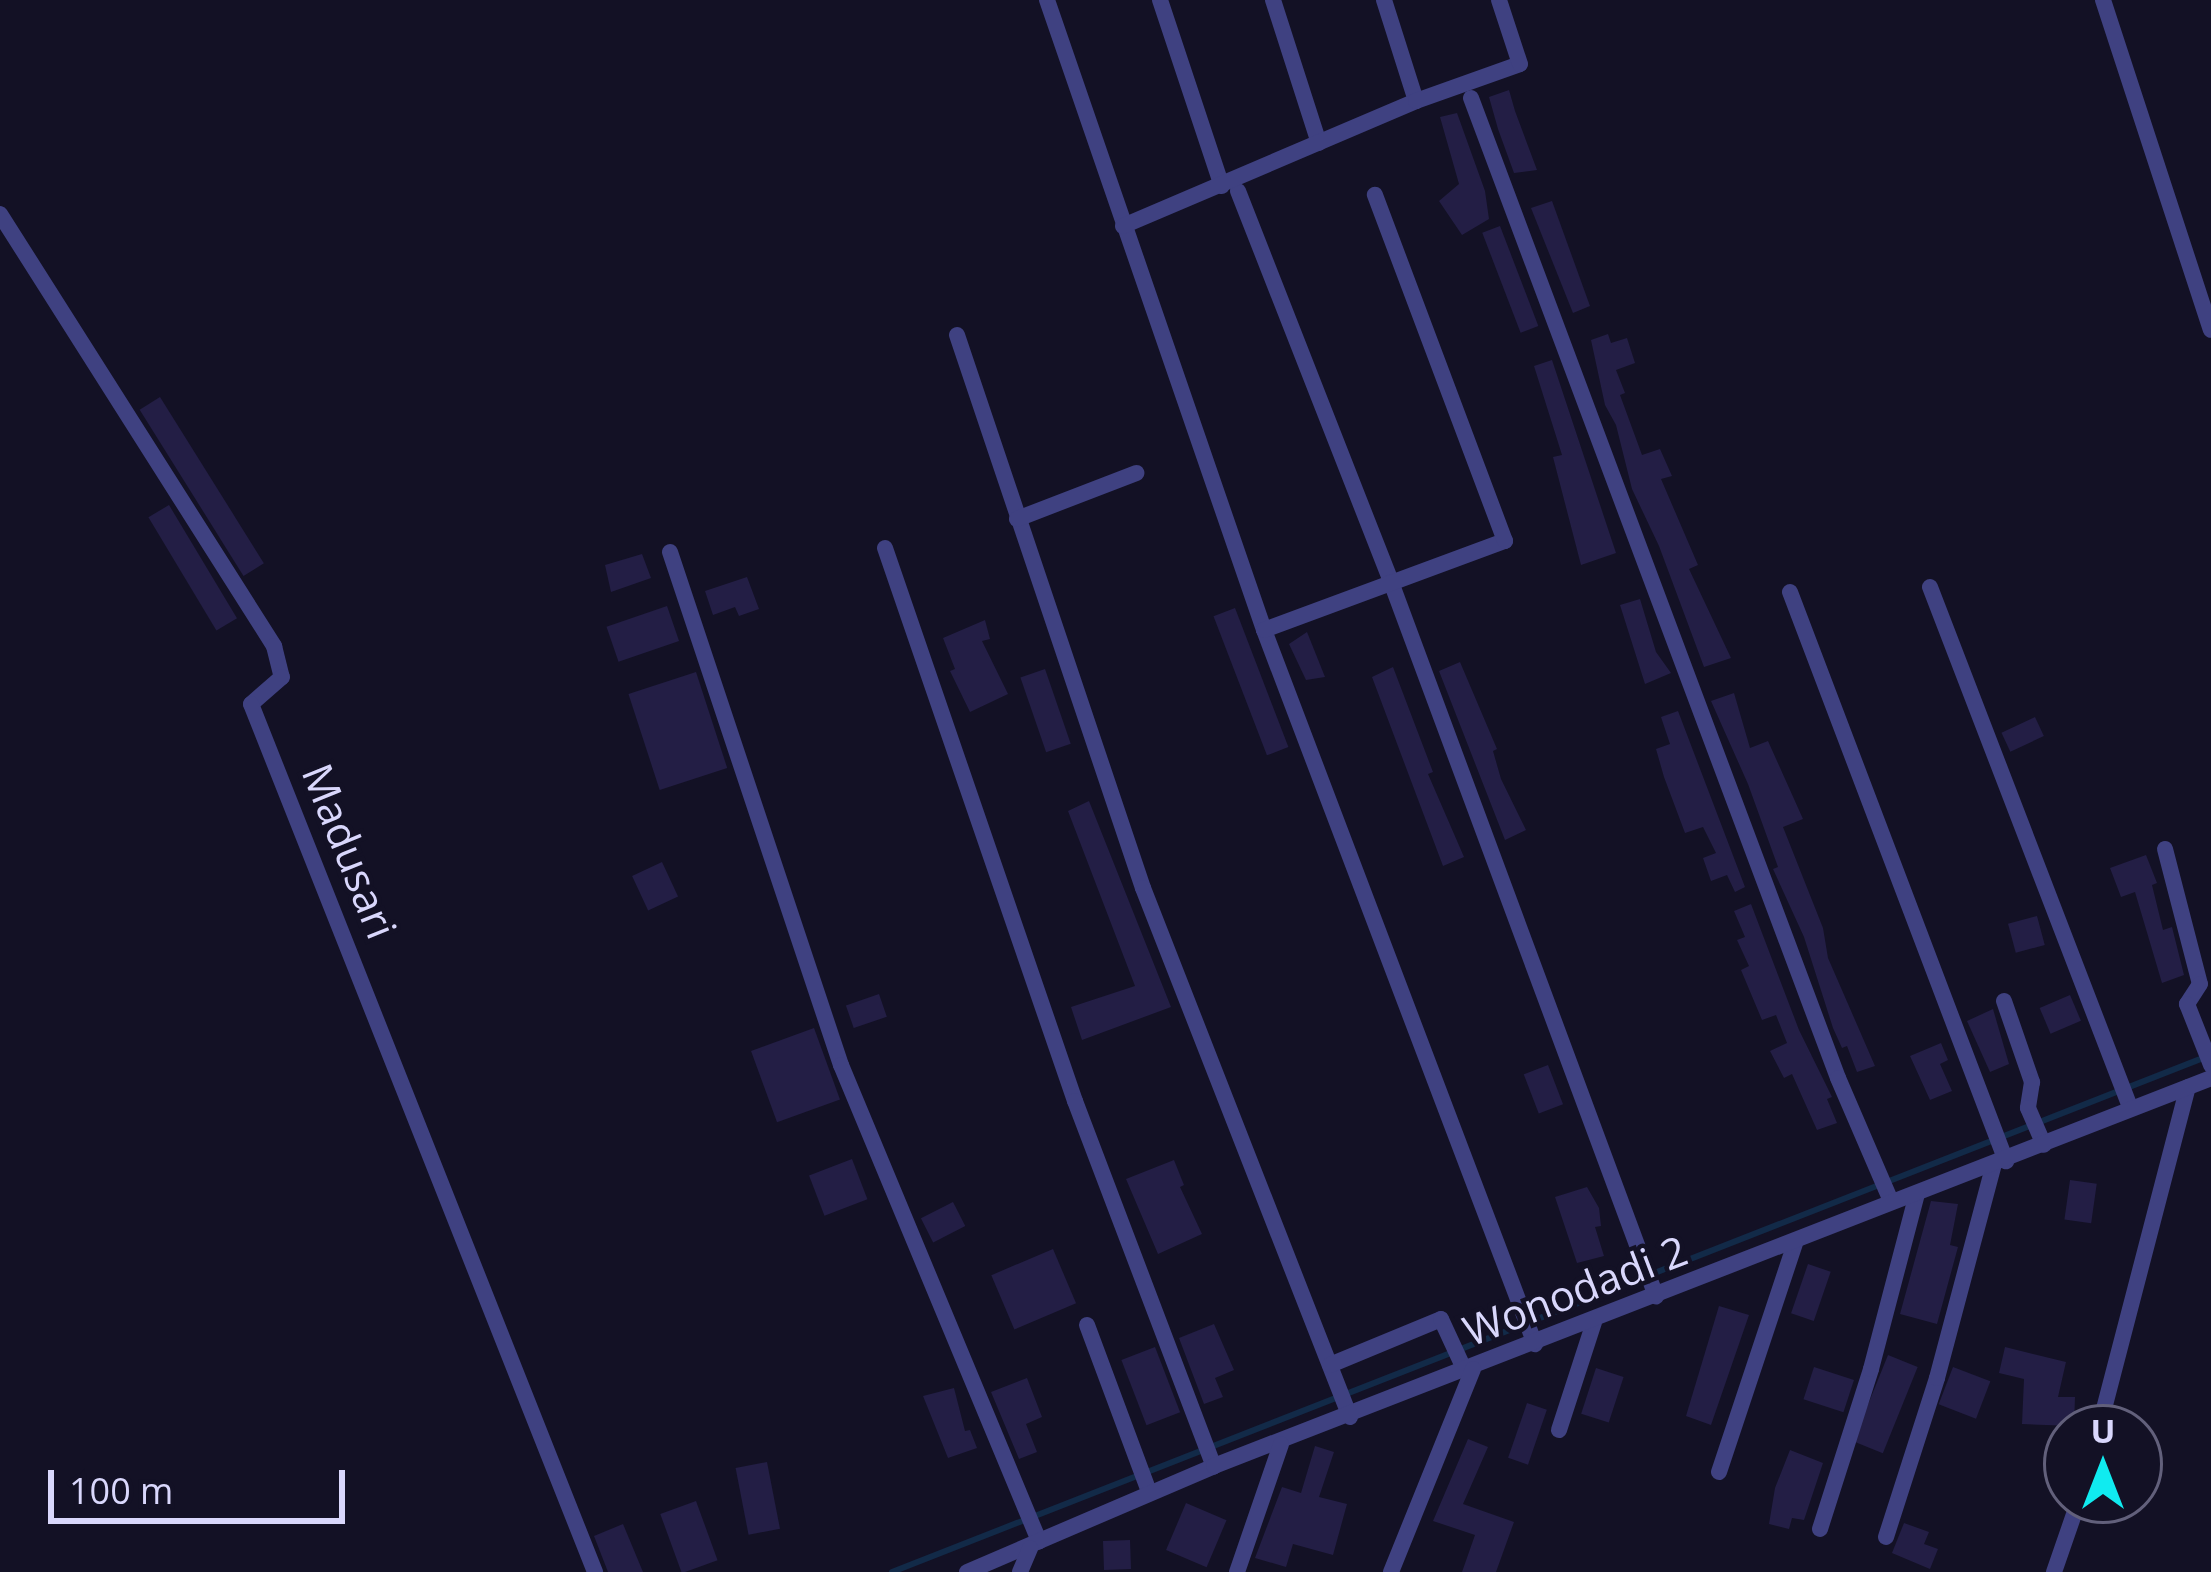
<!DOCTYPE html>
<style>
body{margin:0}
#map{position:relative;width:2211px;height:1572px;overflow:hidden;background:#131125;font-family:"Open Sans",sans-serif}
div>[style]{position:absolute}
.stream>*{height:6px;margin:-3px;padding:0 3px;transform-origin:3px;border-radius:3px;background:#122a48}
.building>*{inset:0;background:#231e45;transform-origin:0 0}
.street>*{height:16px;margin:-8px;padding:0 8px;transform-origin:8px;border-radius:8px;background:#3f4181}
span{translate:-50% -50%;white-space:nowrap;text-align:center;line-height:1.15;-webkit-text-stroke:9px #131125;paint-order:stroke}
.street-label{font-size:42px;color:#d9d7fc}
.north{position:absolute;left:2043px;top:1404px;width:120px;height:120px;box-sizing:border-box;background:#131125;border:3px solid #62607b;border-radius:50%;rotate:0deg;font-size:33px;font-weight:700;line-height:48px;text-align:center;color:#d9d7fc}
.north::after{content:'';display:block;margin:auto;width:42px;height:54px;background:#10ebf0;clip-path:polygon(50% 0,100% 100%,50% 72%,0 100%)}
.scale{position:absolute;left:48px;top:1470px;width:297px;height:54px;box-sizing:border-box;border:6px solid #d9d7fc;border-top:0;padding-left:15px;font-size:36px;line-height:42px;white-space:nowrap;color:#d9d7fc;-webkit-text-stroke:9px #131125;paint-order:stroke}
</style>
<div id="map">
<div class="stream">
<div style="left:892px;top:1572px;width:1414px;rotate:-21.41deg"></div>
</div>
<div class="building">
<div style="clip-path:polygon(1509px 90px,1515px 111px,1537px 170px,1514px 173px,1498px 129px,1489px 97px)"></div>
<div style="clip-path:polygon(1457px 113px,1485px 191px,1489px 219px,1462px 235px,1439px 201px,1459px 184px,1440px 117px)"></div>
<div style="clip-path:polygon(1552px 201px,1590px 306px,1573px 313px,1531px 208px)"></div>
<div style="left:1500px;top:226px;width:107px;height:19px;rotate:69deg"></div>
<div style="clip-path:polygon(1608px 334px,1611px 343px,1627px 338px,1635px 363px,1616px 370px,1625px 393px,1620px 395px,1642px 455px,1660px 449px,1672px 476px,1661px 479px,1698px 565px,1689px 569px,1731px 658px,1704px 667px,1659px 546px,1632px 489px,1616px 425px,1605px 405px,1591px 340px)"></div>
<div style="clip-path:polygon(1552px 360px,1616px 553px,1581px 565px,1553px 457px,1562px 455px,1534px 366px)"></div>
<div style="left:160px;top:397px;width:196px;height:24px;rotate:58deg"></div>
<div style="left:169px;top:505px;width:132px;height:24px;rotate:59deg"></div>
<div style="clip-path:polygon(642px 554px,651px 578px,611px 592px,605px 565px)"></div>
<div style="clip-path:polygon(747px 577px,759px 609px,739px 616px,735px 607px,713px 615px,705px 591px)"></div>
<div style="clip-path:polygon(1640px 599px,1656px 652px,1671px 673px,1645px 684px,1620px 605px)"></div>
<div style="left:667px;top:606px;width:37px;height:64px;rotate:71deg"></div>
<div style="left:1235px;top:608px;width:149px;height:23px;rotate:69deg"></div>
<div style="clip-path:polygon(985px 620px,990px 639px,982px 641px,1008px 694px,970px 712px,950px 671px,955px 669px,943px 638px)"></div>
<div style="clip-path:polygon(1307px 632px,1325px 677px,1306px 680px,1289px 644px)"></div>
<div style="clip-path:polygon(1460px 662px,1497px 749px,1493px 751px,1501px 779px,1526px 830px,1505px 840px,1439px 671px)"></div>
<div style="clip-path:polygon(1393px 667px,1433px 772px,1428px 774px,1464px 857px,1443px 866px,1372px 677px)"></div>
<div style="left:1045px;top:669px;width:79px;height:26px;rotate:71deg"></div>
<div style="left:696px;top:672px;width:101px;height:71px;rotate:72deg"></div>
<div style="clip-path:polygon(1734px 693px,1750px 748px,1768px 741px,1803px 819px,1783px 827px,1823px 928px,1828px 958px,1875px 1066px,1857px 1072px,1847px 1046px,1842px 1048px,1833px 1028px,1804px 937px,1773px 869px,1778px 867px,1748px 784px,1711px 701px)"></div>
<div style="clip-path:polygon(1678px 711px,1745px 887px,1735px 892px,1727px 875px,1711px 881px,1703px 858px,1716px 853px,1703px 827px,1685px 833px,1664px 777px,1656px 749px,1670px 744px,1661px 717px)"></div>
<div style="left:2035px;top:717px;width:21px;height:37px;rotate:65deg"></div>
<div style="clip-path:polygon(1089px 801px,1171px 1007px,1082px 1040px,1071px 1007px,1135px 986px,1068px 811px)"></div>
<div style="clip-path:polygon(2146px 855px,2157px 883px,2152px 885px,2163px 930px,2172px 927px,2184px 975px,2162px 983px,2135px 892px,2121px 897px,2110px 868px)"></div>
<div style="left:662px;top:862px;width:38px;height:33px;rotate:65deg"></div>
<div style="clip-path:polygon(1751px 904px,1799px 1030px,1832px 1097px,1827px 1099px,1837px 1123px,1817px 1130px,1792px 1074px,1784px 1078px,1770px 1051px,1787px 1043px,1776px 1015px,1762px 1020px,1741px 970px,1749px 966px,1737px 940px,1745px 937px,1734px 911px)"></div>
<div style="left:2037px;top:916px;width:30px;height:30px;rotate:75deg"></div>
<div style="left:879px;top:994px;width:24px;height:35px;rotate:71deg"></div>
<div style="left:2070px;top:995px;width:28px;height:33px;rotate:67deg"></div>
<div style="clip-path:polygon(1993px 1009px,2009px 1064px,1990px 1072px,1967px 1021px)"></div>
<div style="left:814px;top:1028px;width:76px;height:67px;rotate:70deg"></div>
<div style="clip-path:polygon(1941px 1043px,1948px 1060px,1940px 1064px,1952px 1091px,1930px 1100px,1910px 1056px)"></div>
<div style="left:1548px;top:1065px;width:42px;height:26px;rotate:69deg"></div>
<div style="left:852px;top:1159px;width:43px;height:46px;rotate:69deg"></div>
<div style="clip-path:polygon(1174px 1160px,1184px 1185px,1180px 1187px,1202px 1234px,1158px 1254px,1126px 1179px)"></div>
<div style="left:2070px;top:1180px;width:27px;height:40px;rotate:8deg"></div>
<div style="clip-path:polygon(1587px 1187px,1599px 1208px,1601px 1226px,1595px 1227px,1604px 1256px,1577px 1263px,1555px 1197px)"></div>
<div style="clip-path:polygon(1931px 1201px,1958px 1204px,1950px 1245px,1958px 1247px,1937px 1324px,1900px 1314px)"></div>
<div style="left:953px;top:1202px;width:27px;height:36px;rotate:63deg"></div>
<div style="left:1053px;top:1249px;width:59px;height:67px;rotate:67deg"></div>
<div style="left:1808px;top:1264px;width:24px;height:52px;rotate:19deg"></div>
<div style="clip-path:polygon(1719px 1306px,1749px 1315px,1711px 1425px,1686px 1416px)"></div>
<div style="clip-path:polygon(1214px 1324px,1234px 1370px,1215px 1378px,1223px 1397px,1204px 1404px,1179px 1338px)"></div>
<div style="left:1155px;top:1347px;width:70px;height:36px;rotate:69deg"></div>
<div style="clip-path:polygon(2005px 1347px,2066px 1362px,2058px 1397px,2075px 1397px,2074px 1426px,2022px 1424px,2024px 1379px,1999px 1373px)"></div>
<div style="left:1888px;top:1355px;width:32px;height:93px;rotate:22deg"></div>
<div style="left:1814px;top:1367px;width:42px;height:34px;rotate:18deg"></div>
<div style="left:1953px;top:1367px;width:40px;height:40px;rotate:21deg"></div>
<div style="left:1596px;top:1368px;width:29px;height:48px;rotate:18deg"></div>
<div style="clip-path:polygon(1027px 1378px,1042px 1417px,1026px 1424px,1037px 1452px,1019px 1459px,991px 1392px)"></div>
<div style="clip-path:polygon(954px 1388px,965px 1431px,970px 1430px,977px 1448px,948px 1458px,923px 1396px)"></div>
<div style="left:1527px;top:1403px;width:21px;height:58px;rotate:19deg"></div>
<div style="clip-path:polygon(1468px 1439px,1488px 1447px,1463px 1504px,1514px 1522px,1496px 1572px,1462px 1572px,1475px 1535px,1433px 1521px)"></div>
<div style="clip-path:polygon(1315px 1446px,1334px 1452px,1319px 1497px,1347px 1504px,1333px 1555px,1293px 1544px,1286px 1567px,1255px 1558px,1282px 1487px,1301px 1493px)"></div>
<div style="clip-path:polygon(1790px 1450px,1823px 1463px,1804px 1520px,1792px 1518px,1789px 1529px,1769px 1524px,1775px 1488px)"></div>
<div style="left:767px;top:1462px;width:68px;height:32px;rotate:79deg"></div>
<div style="left:696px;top:1501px;width:63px;height:38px;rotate:70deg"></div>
<div style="left:1186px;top:1503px;width:44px;height:51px;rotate:23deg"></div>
<div style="clip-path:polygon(1904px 1523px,1929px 1532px,1924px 1544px,1938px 1549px,1930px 1569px,1892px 1553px)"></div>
<div style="clip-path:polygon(623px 1524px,643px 1572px,608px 1572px,594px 1536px)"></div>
<div style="left:1130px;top:1540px;width:29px;height:27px;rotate:88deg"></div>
</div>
<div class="street">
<div style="left:1047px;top:0;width:666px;rotate:70.99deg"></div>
<div style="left:1264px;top:630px;width:764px;rotate:69.22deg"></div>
<div style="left:1160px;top:0;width:196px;rotate:71.6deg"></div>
<div style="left:1273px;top:0;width:150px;rotate:72.2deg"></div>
<div style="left:1384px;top:0;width:106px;rotate:72.4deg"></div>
<div style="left:2103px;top:0;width:347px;rotate:71.9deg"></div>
<div style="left:1471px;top:98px;width:1046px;rotate:69.47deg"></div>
<div style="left:1838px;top:1078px;width:134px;rotate:66.7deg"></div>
<div style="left:1238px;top:191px;width:420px;rotate:68.6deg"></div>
<div style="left:1391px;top:582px;width:762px;rotate:69.64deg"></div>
<div style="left:0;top:214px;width:512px;rotate:57.61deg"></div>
<div style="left:274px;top:646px;width:32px;rotate:76deg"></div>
<div style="left:282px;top:677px;width:41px;rotate:138.9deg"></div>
<div style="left:251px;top:704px;width:934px;rotate:68.38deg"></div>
<div style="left:1123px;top:226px;width:319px;rotate:-23.1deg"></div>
<div style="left:1416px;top:101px;width:110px;rotate:-19.6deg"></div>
<div style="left:1520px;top:64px;width:67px;rotate:-108.2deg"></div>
<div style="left:957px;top:335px;width:583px;rotate:71.41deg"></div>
<div style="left:1143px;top:888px;width:568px;rotate:68.63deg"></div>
<div style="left:1017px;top:519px;width:128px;rotate:-21.1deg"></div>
<div style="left:885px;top:548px;width:585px;rotate:71.04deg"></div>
<div style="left:1075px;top:1101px;width:391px;rotate:69.2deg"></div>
<div style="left:670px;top:552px;width:541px;rotate:71.57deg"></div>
<div style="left:841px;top:1065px;width:516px;rotate:67.41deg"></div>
<div style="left:1930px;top:587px;width:557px;rotate:68.96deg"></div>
<div style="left:1790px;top:592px;width:609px;rotate:69.21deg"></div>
<div style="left:1264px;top:630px;width:257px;rotate:-20.3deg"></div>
<div style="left:1505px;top:541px;width:370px;rotate:-110.6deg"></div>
<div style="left:2165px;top:849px;width:139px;rotate:75.5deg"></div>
<div style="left:2200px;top:984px;width:24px;rotate:123deg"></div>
<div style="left:2187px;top:1004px;width:66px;rotate:68.5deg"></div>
<div style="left:2004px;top:1001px;width:86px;rotate:70.9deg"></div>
<div style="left:2032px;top:1082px;width:26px;rotate:99deg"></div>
<div style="left:2028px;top:1108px;width:40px;rotate:66.6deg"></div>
<div style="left:1087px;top:1325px;width:178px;rotate:69.6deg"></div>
<div style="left:1330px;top:1365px;width:120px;rotate:-22.5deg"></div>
<div style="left:1441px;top:1319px;width:57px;rotate:65.2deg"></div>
<div style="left:2099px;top:1428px;width:352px;rotate:-75.4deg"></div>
<div style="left:1559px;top:1430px;width:114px;rotate:-72deg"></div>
<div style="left:1719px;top:1472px;width:240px;rotate:-71.6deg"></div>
<div style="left:1820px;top:1529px;width:168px;rotate:-72.3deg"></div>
<div style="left:1871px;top:1369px;width:181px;rotate:-75.3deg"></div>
<div style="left:1886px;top:1537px;width:167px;rotate:-72.2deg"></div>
<div style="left:1937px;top:1378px;width:218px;rotate:-75.1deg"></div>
<div style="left:967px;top:1572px;width:269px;rotate:-23.2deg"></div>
<div style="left:1214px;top:1466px;width:1070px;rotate:-21.26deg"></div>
<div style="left:1020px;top:1572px;width:26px;rotate:-67deg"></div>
<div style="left:1237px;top:1572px;width:135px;rotate:-71deg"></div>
<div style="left:1391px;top:1572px;width:219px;rotate:-68deg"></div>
<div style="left:2054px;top:1572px;width:76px;rotate:-70.9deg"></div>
</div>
<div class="street-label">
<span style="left:350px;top:851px;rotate:68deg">Madusari</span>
<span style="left:1575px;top:1290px;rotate:-21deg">Wonodadi 2</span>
</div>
<div class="north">U</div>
<div class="scale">100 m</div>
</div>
